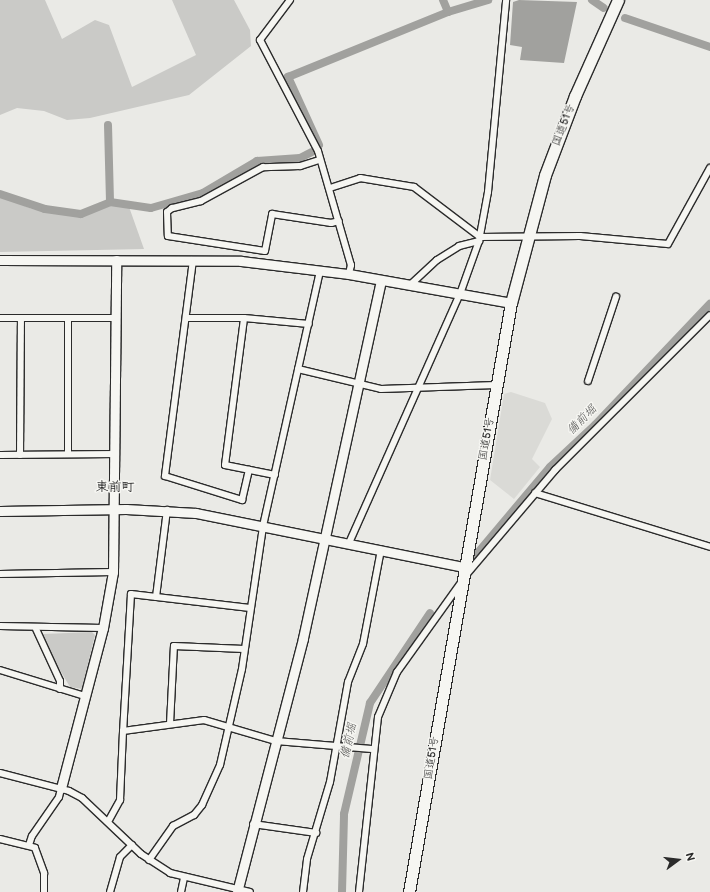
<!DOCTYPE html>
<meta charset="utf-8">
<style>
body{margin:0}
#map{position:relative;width:710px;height:892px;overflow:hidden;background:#eaeae6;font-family:"Balsamiq Sans","Klee One",sans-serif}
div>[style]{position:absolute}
.built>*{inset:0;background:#dadad6}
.green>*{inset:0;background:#cacac7}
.water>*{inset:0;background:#a1a19e}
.canal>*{height:8px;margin:-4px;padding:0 4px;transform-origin:4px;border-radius:4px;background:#a1a19e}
.roads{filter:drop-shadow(1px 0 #2b2b2b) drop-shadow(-1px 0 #2b2b2b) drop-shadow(0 1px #2b2b2b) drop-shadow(0 -1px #2b2b2b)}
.street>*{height:6px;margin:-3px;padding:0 3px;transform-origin:3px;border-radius:3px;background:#f6f6f2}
.secondary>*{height:9px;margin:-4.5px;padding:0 4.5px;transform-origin:4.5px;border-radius:4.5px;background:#f6f6f2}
.highway>*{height:11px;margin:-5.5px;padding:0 5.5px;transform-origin:5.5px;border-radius:5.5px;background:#f6f6f2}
span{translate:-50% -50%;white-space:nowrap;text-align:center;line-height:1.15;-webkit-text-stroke:3px #f6f6f2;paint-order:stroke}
.street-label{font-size:11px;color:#2b2b2b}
.water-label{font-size:12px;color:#545453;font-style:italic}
.quarter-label{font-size:13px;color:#2b2b2b;font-weight:700}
.north{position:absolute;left:658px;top:840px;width:40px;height:40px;-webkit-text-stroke:3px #f6f6f2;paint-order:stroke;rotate:75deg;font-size:11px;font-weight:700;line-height:16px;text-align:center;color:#2b2b2b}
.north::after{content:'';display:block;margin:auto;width:14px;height:18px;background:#2b2b2b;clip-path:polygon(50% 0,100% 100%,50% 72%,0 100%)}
</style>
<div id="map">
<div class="built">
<div style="clip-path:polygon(511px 392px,545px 403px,552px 419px,532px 459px,540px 467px,514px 499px,490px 480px,504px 394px)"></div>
</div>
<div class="green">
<div style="clip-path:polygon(0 0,45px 0,62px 39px,95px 20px,109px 25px,132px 87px,196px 55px,172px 0,234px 0,250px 30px,251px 46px,189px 95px,90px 118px,67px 120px,44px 111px,17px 108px,0 115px)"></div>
<div style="clip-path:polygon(0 196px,32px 209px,82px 217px,112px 204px,128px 204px,144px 249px,0 252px)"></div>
<div style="clip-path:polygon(92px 632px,95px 635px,82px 689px,70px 687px,41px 638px,43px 634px)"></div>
</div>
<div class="water">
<div style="clip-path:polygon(519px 0,577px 2px,564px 63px,520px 60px,522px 47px,510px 45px,513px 2px)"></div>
</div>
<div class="canal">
<div style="left:443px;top:0;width:13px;rotate:67deg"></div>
<div style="left:592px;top:0;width:14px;rotate:34deg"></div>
<div style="left:625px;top:18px;width:90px;rotate:18.8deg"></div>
<div style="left:108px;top:125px;width:77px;rotate:88.5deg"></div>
<div style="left:319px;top:145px;width:75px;rotate:-114.5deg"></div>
<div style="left:288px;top:77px;width:173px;rotate:-22.1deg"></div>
<div style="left:448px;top:12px;width:42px;rotate:-16.7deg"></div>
<div style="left:0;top:194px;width:47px;rotate:18.4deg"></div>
<div style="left:45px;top:209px;width:36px;rotate:8deg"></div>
<div style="left:81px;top:214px;width:31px;rotate:-22deg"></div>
<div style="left:110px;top:202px;width:41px;rotate:8.3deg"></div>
<div style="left:151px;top:208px;width:54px;rotate:-16.1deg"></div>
<div style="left:203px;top:193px;width:63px;rotate:-30.7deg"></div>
<div style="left:257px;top:161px;width:43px;rotate:-4deg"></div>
<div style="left:300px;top:158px;width:13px;rotate:-27deg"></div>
<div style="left:475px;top:556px;width:116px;rotate:-49.9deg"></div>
<div style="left:550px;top:467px;width:62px;rotate:-43deg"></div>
<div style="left:595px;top:425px;width:167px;rotate:-46.5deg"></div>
<div style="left:342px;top:892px;width:78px;rotate:-88.5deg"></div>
<div style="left:344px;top:814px;width:114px;rotate:-76.8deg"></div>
<div style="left:370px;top:703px;width:108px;rotate:-56.3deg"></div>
</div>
<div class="roads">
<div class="street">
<div style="left:290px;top:0;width:50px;rotate:126.9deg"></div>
<div style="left:260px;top:40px;width:125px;rotate:62.4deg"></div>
<div style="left:318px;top:151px;width:119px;rotate:73.9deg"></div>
<div style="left:351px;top:265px;width:9px;rotate:103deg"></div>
<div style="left:319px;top:160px;width:20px;rotate:162deg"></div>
<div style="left:300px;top:166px;width:37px;rotate:178deg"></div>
<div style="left:263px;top:167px;width:71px;rotate:151.3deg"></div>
<div style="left:201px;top:201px;width:30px;rotate:166deg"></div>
<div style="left:172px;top:208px;width:6px;rotate:141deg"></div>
<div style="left:167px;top:212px;width:24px;rotate:88deg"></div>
<div style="left:168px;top:236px;width:98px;rotate:8.8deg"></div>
<div style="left:265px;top:251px;width:38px;rotate:-79deg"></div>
<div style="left:272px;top:214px;width:60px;rotate:8.7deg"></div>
<div style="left:331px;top:223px;width:8px;rotate:-14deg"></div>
<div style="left:330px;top:188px;width:32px;rotate:-18deg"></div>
<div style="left:360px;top:178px;width:55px;rotate:9.5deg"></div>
<div style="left:414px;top:187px;width:83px;rotate:37.1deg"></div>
<div style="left:480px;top:237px;width:100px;rotate:-0.6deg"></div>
<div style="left:580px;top:236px;width:88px;rotate:5.2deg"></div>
<div style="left:668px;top:244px;width:87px;rotate:-61.1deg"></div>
<div style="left:193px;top:260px;width:218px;rotate:97.4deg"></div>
<div style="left:165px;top:476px;width:81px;rotate:17.3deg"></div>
<div style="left:242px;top:500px;width:31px;rotate:-77deg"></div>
<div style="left:409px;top:286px;width:38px;rotate:-43deg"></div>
<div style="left:437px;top:260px;width:26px;rotate:-32deg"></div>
<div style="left:459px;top:246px;width:21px;rotate:-14deg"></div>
<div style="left:0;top:318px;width:116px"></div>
<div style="left:186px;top:318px;width:58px"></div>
<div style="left:298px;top:369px;width:85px;rotate:13.5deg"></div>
<div style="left:381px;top:389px;width:115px;rotate:-2deg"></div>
<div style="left:588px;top:381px;width:89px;rotate:-71.6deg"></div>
<div style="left:68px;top:454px;width:136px;rotate:-90deg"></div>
<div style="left:0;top:455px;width:116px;rotate:-0.5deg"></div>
<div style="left:20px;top:455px;width:137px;rotate:-89.6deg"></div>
<div style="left:275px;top:475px;width:51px;rotate:-168.7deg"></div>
<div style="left:225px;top:465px;width:148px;rotate:-82.6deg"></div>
<div style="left:244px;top:318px;width:65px;rotate:5.3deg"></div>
<div style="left:535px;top:493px;width:183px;rotate:17.1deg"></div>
<div style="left:349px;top:543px;width:273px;rotate:-66deg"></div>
<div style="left:460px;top:294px;width:56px;rotate:-70.3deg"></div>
<div style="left:479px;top:241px;width:50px;rotate:-79.6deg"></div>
<div style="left:488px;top:192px;width:193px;rotate:-84.6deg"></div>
<div style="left:0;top:574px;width:113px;rotate:-1deg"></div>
<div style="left:466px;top:575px;width:138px;rotate:-49.7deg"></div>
<div style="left:555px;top:470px;width:219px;rotate:-45deg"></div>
<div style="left:156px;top:597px;width:88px;rotate:-82.8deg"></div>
<div style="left:250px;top:608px;width:120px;rotate:-173.3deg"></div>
<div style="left:131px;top:594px;width:137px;rotate:93.3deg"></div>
<div style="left:123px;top:731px;width:82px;rotate:-7.7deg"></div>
<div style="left:204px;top:720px;width:75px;rotate:16.3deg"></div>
<div style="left:276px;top:741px;width:96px;rotate:4.8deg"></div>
<div style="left:0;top:626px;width:103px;rotate:1.1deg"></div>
<div style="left:36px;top:629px;width:57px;rotate:65.2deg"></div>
<div style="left:60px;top:681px;width:8px;rotate:90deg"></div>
<div style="left:0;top:670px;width:89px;rotate:17deg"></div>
<div style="left:170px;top:724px;width:78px;rotate:-87.1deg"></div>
<div style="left:174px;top:646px;width:70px;rotate:2.5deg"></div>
<div style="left:0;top:773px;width:71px;rotate:14.6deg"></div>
<div style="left:69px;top:791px;width:15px;rotate:28deg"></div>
<div style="left:82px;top:798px;width:81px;rotate:43.5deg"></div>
<div style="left:141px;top:854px;width:35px;rotate:33deg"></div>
<div style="left:170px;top:873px;width:82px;rotate:13.4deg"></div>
<div style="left:109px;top:820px;width:23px;rotate:-61deg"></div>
<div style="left:120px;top:800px;width:69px;rotate:-87.5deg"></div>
<div style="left:253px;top:824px;width:64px;rotate:8.1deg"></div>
<div style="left:0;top:839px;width:36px;rotate:14deg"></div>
<div style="left:35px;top:848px;width:27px;rotate:70deg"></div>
<div style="left:44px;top:873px;width:19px;rotate:90deg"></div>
<div style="left:29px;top:845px;width:9px;rotate:-72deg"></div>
<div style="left:32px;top:836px;width:47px;rotate:-55.3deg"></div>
<div style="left:59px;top:797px;width:9px;rotate:-77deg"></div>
<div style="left:149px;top:860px;width:42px;rotate:-54.8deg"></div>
<div style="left:173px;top:826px;width:24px;rotate:-28deg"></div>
<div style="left:194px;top:815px;width:13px;rotate:-51deg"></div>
<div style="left:202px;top:805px;width:44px;rotate:-65.8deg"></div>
<div style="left:220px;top:765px;width:98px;rotate:-77.1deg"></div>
<div style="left:242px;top:669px;width:145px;rotate:-81.6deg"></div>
<div style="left:263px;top:526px;width:262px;rotate:-77.4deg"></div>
<div style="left:110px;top:892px;width:36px;rotate:-74deg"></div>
<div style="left:120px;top:857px;width:17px;rotate:-45deg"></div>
<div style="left:181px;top:892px;width:14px;rotate:-78deg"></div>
<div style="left:303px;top:892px;width:33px;rotate:-83deg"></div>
<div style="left:307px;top:859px;width:80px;rotate:-73.4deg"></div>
<div style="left:330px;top:782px;width:102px;rotate:-79.8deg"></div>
<div style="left:348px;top:682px;width:41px;rotate:-68.5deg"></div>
<div style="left:363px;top:644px;width:96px;rotate:-79.2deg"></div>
<div style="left:359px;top:892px;width:176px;rotate:-83.8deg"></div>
<div style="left:378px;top:717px;width:49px;rotate:-67.1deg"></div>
<div style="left:397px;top:672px;width:108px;rotate:-54.4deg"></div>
</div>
<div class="secondary">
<div style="left:0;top:260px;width:241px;rotate:0.2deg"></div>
<div style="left:241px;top:261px;width:109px;rotate:6.9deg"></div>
<div style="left:349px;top:274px;width:165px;rotate:10.1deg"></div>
<div style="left:0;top:511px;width:126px;rotate:-0.9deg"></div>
<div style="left:126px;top:509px;width:70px;rotate:3.3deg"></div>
<div style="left:196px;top:513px;width:274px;rotate:11.4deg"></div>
<div style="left:61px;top:788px;width:165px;rotate:-75.3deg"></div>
<div style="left:103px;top:628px;width:57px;rotate:-79.9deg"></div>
<div style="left:113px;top:572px;width:312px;rotate:-89.4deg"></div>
<div style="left:237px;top:892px;width:262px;rotate:-75.4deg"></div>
<div style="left:303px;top:638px;width:365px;rotate:-77.7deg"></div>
</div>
<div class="highway">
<div style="left:409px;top:892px;width:598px;rotate:-80.18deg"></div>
<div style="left:511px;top:303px;width:132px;rotate:-75.1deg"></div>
<div style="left:545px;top:175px;width:85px;rotate:-69.2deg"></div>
<div style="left:575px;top:96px;width:105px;rotate:-65.9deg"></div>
</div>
</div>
<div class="street-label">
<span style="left:564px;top:125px;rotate:-69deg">国道51号</span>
<span style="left:487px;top:439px;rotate:-80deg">国道51号</span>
<span style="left:432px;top:758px;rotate:-81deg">国道51号</span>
</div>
<div class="water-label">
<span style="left:582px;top:420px;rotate:-45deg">備前堀</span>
<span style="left:349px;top:741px;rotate:-77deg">備前堀</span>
</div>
<div class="quarter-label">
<span style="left:115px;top:487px">東前町</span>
</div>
<div class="north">N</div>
</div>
